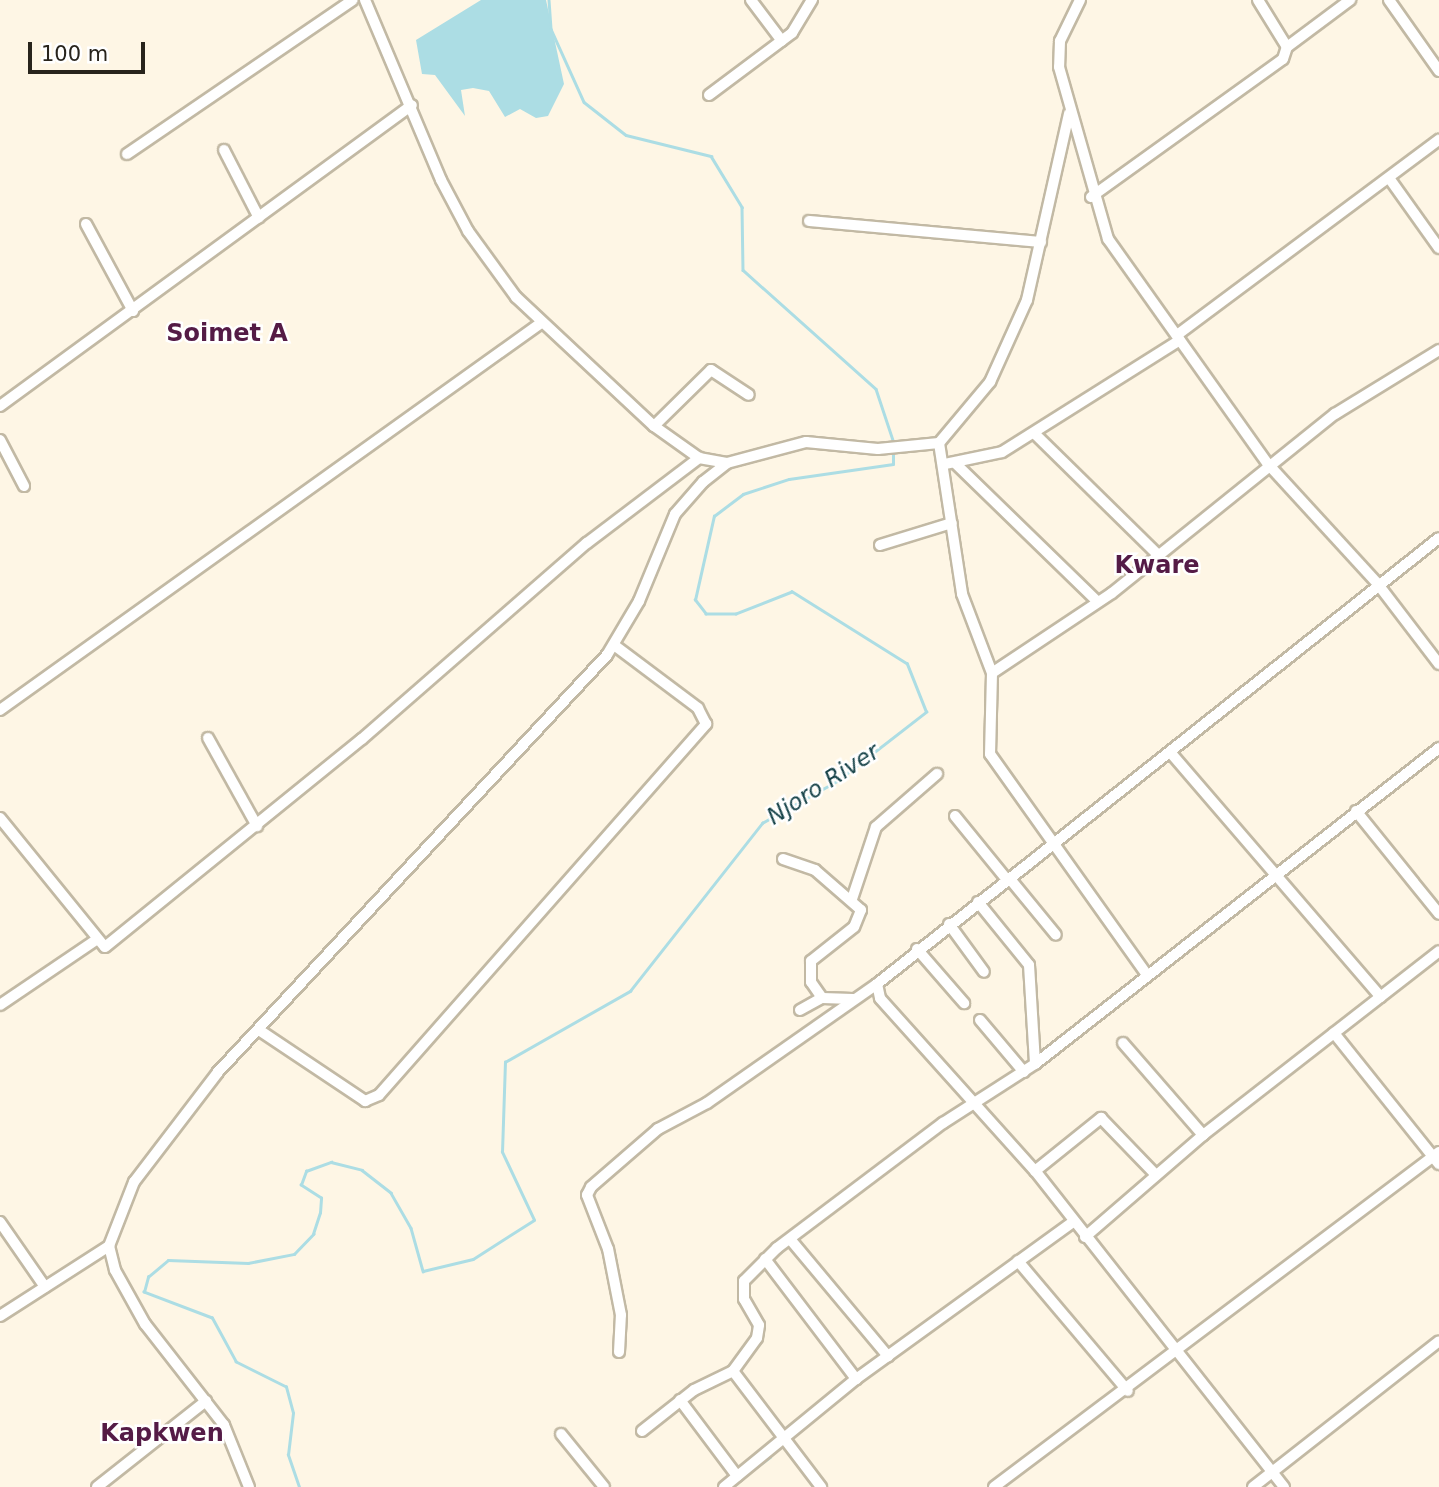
<!DOCTYPE html>
<style>
body{margin:0}
#map{position:relative;width:1439px;height:1487px;overflow:hidden;background:#fef6e5;font-family:"DejaVu Sans",sans-serif}
div>[style]{position:absolute}
.water>*{inset:0;background:#acdde4}
.stream>*{height:2.5px;margin:-1.25px;padding:0 1.25px;transform-origin:1.25px;border-radius:1.25px;background:#acdde4}
.roads{filter:drop-shadow(2px 0 #c2b9a4) drop-shadow(-2px 0 #c2b9a4) drop-shadow(0 2px #c2b9a4) drop-shadow(0 -2px #c2b9a4)}
.minor>*{height:10px;margin:-5px;padding:0 5px;transform-origin:5px;border-radius:5px;background:#fff}
span{translate:-50% -50%;white-space:nowrap;text-align:center;line-height:1.15;-webkit-text-stroke:5px #fff;paint-order:stroke}
.water-label{font-size:23px;color:#174349;font-style:italic}
.quarter-label{font-size:24px;color:#541b46;font-weight:700}
.scale{position:absolute;left:28px;top:42px;width:117px;height:32px;box-sizing:border-box;border:4px solid #28241c;border-top:0;padding-left:9px;font-size:21px;line-height:24px;white-space:nowrap;color:#28241c;-webkit-text-stroke:5px #fff;paint-order:stroke}
</style>
<div id="map">
<div class="water">
<div style="clip-path:polygon(481px 0,546px 0,564px 84px,548px 116px,536px 118px,520px 109px,505px 117px,489px 91px,473px 88px,461px 90px,465px 116px,435px 75px,422px 74px,416px 40px)"></div>
</div>
<div class="stream">
<div style="left:549px;top:0;width:29px;rotate:86deg"></div>
<div style="left:551px;top:29px;width:80px;rotate:65.7deg"></div>
<div style="left:584px;top:102px;width:53px;rotate:38.2deg"></div>
<div style="left:626px;top:135px;width:88px;rotate:13.9deg"></div>
<div style="left:711px;top:156px;width:60px;rotate:58.7deg"></div>
<div style="left:742px;top:207px;width:63px;rotate:89.1deg"></div>
<div style="left:743px;top:270px;width:178px;rotate:41.8deg"></div>
<div style="left:876px;top:389px;width:57px;rotate:71.6deg"></div>
<div style="left:744px;top:1476px;width:32px;rotate:-36deg"></div>
<div style="left:299px;top:1487px;width:34px;rotate:-109deg"></div>
<div style="left:288px;top:1455px;width:42px;rotate:-83.2deg"></div>
<div style="left:293px;top:1413px;width:27px;rotate:-105deg"></div>
<div style="left:286px;top:1387px;width:56px;rotate:-153.4deg"></div>
<div style="left:236px;top:1362px;width:50px;rotate:-118.6deg"></div>
<div style="left:212px;top:1318px;width:73px;rotate:-159.1deg"></div>
<div style="left:144px;top:1292px;width:16px;rotate:-75deg"></div>
<div style="left:148px;top:1277px;width:26px;rotate:-40deg"></div>
<div style="left:168px;top:1260px;width:80px;rotate:2.1deg"></div>
<div style="left:248px;top:1263px;width:47px;rotate:-11.1deg"></div>
<div style="left:294px;top:1254px;width:28px;rotate:-46deg"></div>
<div style="left:313px;top:1234px;width:22px;rotate:-72deg"></div>
<div style="left:320px;top:1213px;width:15px;rotate:-86deg"></div>
<div style="left:321px;top:1198px;width:24px;rotate:-147deg"></div>
<div style="left:301px;top:1185px;width:15px;rotate:-70deg"></div>
<div style="left:306px;top:1171px;width:27px;rotate:-20deg"></div>
<div style="left:331px;top:1162px;width:32px;rotate:14deg"></div>
<div style="left:362px;top:1170px;width:37px;rotate:38deg"></div>
<div style="left:391px;top:1193px;width:40px;rotate:60.3deg"></div>
<div style="left:411px;top:1228px;width:45px;rotate:74.4deg"></div>
<div style="left:423px;top:1271px;width:51px;rotate:-13.5deg"></div>
<div style="left:473px;top:1259px;width:72px;rotate:-32.6deg"></div>
<div style="left:534px;top:1220px;width:75px;rotate:-115.2deg"></div>
<div style="left:502px;top:1152px;width:90px;rotate:-88.1deg"></div>
<div style="left:505px;top:1062px;width:144px;rotate:-29.6deg"></div>
<div style="left:630px;top:991px;width:214px;rotate:-51.8deg"></div>
<div style="left:762px;top:823px;width:86px;rotate:-29.2deg"></div>
<div style="left:837px;top:781px;width:113px;rotate:-37.8deg"></div>
<div style="left:926px;top:712px;width:52px;rotate:-111.6deg"></div>
<div style="left:907px;top:664px;width:136px;rotate:-147.9deg"></div>
<div style="left:792px;top:592px;width:60px;rotate:158.6deg"></div>
<div style="left:736px;top:614px;width:30px;rotate:180deg"></div>
<div style="left:706px;top:614px;width:18px;rotate:-128deg"></div>
<div style="left:695px;top:600px;width:86px;rotate:-77.3deg"></div>
<div style="left:714px;top:516px;width:36px;rotate:-37deg"></div>
<div style="left:743px;top:494px;width:48px;rotate:-18.1deg"></div>
<div style="left:789px;top:479px;width:105px;rotate:-8.2deg"></div>
<div style="left:893px;top:464px;width:15px;rotate:-90deg"></div>
</div>
<div class="roads">
<div class="minor">
<div style="left:365px;top:0;width:195px;rotate:67.1deg"></div>
<div style="left:441px;top:180px;width:58px;rotate:62.1deg"></div>
<div style="left:468px;top:231px;width:82px;rotate:54deg"></div>
<div style="left:516px;top:297px;width:189px;rotate:43.1deg"></div>
<div style="left:654px;top:426px;width:55px;rotate:35.4deg"></div>
<div style="left:699px;top:458px;width:28px;rotate:10deg"></div>
<div style="left:751px;top:0;width:51px;rotate:52.9deg"></div>
<div style="left:1080px;top:0;width:46px;rotate:116deg"></div>
<div style="left:1060px;top:41px;width:26px;rotate:92deg"></div>
<div style="left:1059px;top:67px;width:179px;rotate:74.1deg"></div>
<div style="left:1108px;top:239px;width:276px;rotate:54.6deg"></div>
<div style="left:1268px;top:464px;width:161px;rotate:47.5deg"></div>
<div style="left:1377px;top:583px;width:102px;rotate:52.6deg"></div>
<div style="left:1258px;top:0;width:55px;rotate:58.3deg"></div>
<div style="left:1389px;top:0;width:87px;rotate:54.8deg"></div>
<div style="left:709px;top:95px;width:104px;rotate:-36.8deg"></div>
<div style="left:792px;top:33px;width:39px;rotate:-59deg"></div>
<div style="left:224px;top:150px;width:76px;rotate:62.8deg"></div>
<div style="left:127px;top:154px;width:273px;rotate:-34.3deg"></div>
<div style="left:1389px;top:178px;width:86px;rotate:54.5deg"></div>
<div style="left:1091px;top:197px;width:236px;rotate:-35.7deg"></div>
<div style="left:1283px;top:59px;width:13px;rotate:-72deg"></div>
<div style="left:1287px;top:47px;width:79px;rotate:-36.7deg"></div>
<div style="left:809px;top:221px;width:233px;rotate:5.2deg"></div>
<div style="left:86px;top:224px;width:99px;rotate:61.6deg"></div>
<div style="left:1177px;top:335px;width:327px;rotate:-36.7deg"></div>
<div style="left:0;top:406px;width:510px;rotate:-36.15deg"></div>
<div style="left:654px;top:426px;width:80px;rotate:-44.5deg"></div>
<div style="left:711px;top:370px;width:45px;rotate:33.3deg"></div>
<div style="left:1034px;top:433px;width:175px;rotate:44.5deg"></div>
<div style="left:0;top:440px;width:52px;rotate:62.4deg"></div>
<div style="left:939px;top:443px;width:153px;rotate:81.3deg"></div>
<div style="left:962px;top:594px;width:85px;rotate:69.2deg"></div>
<div style="left:992px;top:673px;width:81px;rotate:91.4deg"></div>
<div style="left:990px;top:754px;width:272px;rotate:54.6deg"></div>
<div style="left:955px;top:463px;width:199px;rotate:44.2deg"></div>
<div style="left:945px;top:464px;width:58px;rotate:-11.9deg"></div>
<div style="left:1002px;top:452px;width:210px;rotate:-32.2deg"></div>
<div style="left:880px;top:545px;width:75px;rotate:-17deg"></div>
<div style="left:992px;top:673px;width:144px;rotate:-33.7deg"></div>
<div style="left:1112px;top:593px;width:286px;rotate:-38.8deg"></div>
<div style="left:1335px;top:414px;width:122px;rotate:-31.6deg"></div>
<div style="left:0;top:710px;width:665px;rotate:-35.58deg"></div>
<div style="left:208px;top:738px;width:101px;rotate:60.9deg"></div>
<div style="left:1170px;top:752px;width:323px;rotate:49.3deg"></div>
<div style="left:1356px;top:811px;width:132px;rotate:51.1deg"></div>
<div style="left:955px;top:816px;width:84px;rotate:50.8deg"></div>
<div style="left:0;top:818px;width:166px;rotate:50.9deg"></div>
<div style="left:105px;top:947px;width:331px;rotate:-39deg"></div>
<div style="left:362px;top:739px;width:298px;rotate:-41.1deg"></div>
<div style="left:587px;top:543px;width:141px;rotate:-37.2deg"></div>
<div style="left:783px;top:859px;width:34px;rotate:19deg"></div>
<div style="left:815px;top:870px;width:61px;rotate:41deg"></div>
<div style="left:861px;top:910px;width:18px;rotate:112deg"></div>
<div style="left:854px;top:927px;width:55px;rotate:141.7deg"></div>
<div style="left:811px;top:961px;width:21px;rotate:90deg"></div>
<div style="left:811px;top:982px;width:19px;rotate:55deg"></div>
<div style="left:1010px;top:879px;width:72px;rotate:50.6deg"></div>
<div style="left:852px;top:899px;width:76px;rotate:-71.6deg"></div>
<div style="left:876px;top:827px;width:81px;rotate:-41deg"></div>
<div style="left:978px;top:902px;width:81px;rotate:51deg"></div>
<div style="left:1029px;top:965px;width:99px;rotate:86.5deg"></div>
<div style="left:949px;top:924px;width:59px;rotate:53.9deg"></div>
<div style="left:917px;top:949px;width:72px;rotate:49deg"></div>
<div style="left:0;top:1005px;width:116px;rotate:-34.1deg"></div>
<div style="left:800px;top:1010px;width:25px;rotate:-29deg"></div>
<div style="left:822px;top:998px;width:31px;rotate:2deg"></div>
<div style="left:980px;top:1020px;width:68px;rotate:49.8deg"></div>
<div style="left:259px;top:1030px;width:128px;rotate:33.8deg"></div>
<div style="left:365px;top:1101px;width:15px;rotate:-23deg"></div>
<div style="left:379px;top:1095px;width:495px;rotate:-48.6deg"></div>
<div style="left:706px;top:724px;width:18px;rotate:-117deg"></div>
<div style="left:698px;top:708px;width:105px;rotate:-143.1deg"></div>
<div style="left:1334px;top:1033px;width:168px;rotate:51.3deg"></div>
<div style="left:1123px;top:1043px;width:122px;rotate:49deg"></div>
<div style="left:1035px;top:1171px;width:85px;rotate:-38.8deg"></div>
<div style="left:1101px;top:1118px;width:78px;rotate:46deg"></div>
<div style="left:0;top:1222px;width:79px;rotate:55.3deg"></div>
<div style="left:1085px;top:1237px;width:156px;rotate:-40.8deg"></div>
<div style="left:1203px;top:1135px;width:299px;rotate:-37.9deg"></div>
<div style="left:790px;top:1239px;width:153px;rotate:50.1deg"></div>
<div style="left:765px;top:1259px;width:151px;rotate:52.8deg"></div>
<div style="left:1018px;top:1261px;width:170px;rotate:49.8deg"></div>
<div style="left:0;top:1316px;width:130px;rotate:-32.7deg"></div>
<div style="left:619px;top:1352px;width:37px;rotate:-87deg"></div>
<div style="left:621px;top:1315px;width:67px;rotate:-101.1deg"></div>
<div style="left:608px;top:1249px;width:58px;rotate:-111.3deg"></div>
<div style="left:587px;top:1195px;width:9px;rotate:-63deg"></div>
<div style="left:591px;top:1187px;width:89px;rotate:-40.9deg"></div>
<div style="left:658px;top:1129px;width:55px;rotate:-28deg"></div>
<div style="left:707px;top:1103px;width:208px;rotate:-35deg"></div>
<div style="left:733px;top:1371px;width:146px;rotate:52.8deg"></div>
<div style="left:680px;top:1400px;width:95px;rotate:53.1deg"></div>
<div style="left:642px;top:1431px;width:66px;rotate:-38.3deg"></div>
<div style="left:694px;top:1390px;width:43px;rotate:-26deg"></div>
<div style="left:733px;top:1371px;width:41px;rotate:-54deg"></div>
<div style="left:757px;top:1338px;width:13px;rotate:-81deg"></div>
<div style="left:759px;top:1325px;width:30px;rotate:-120deg"></div>
<div style="left:744px;top:1299px;width:18px;rotate:-90deg"></div>
<div style="left:744px;top:1281px;width:47px;rotate:-45deg"></div>
<div style="left:777px;top:1248px;width:208px;rotate:-37deg"></div>
<div style="left:943px;top:1123px;width:109px;rotate:-32.7deg"></div>
<div style="left:1035px;top:1064px;width:513px;rotate:-38.03deg"></div>
<div style="left:561px;top:1434px;width:68px;rotate:50.9deg"></div>
<div style="left:97px;top:1487px;width:139px;rotate:-38.3deg"></div>
<div style="left:249px;top:1487px;width:67px;rotate:-112deg"></div>
<div style="left:224px;top:1425px;width:128px;rotate:-128deg"></div>
<div style="left:145px;top:1324px;width:62px;rotate:-119.1deg"></div>
<div style="left:115px;top:1270px;width:25px;rotate:-104deg"></div>
<div style="left:109px;top:1246px;width:69px;rotate:-68.7deg"></div>
<div style="left:134px;top:1182px;width:138px;rotate:-52.6deg"></div>
<div style="left:218px;top:1072px;width:570px;rotate:-46.99deg"></div>
<div style="left:607px;top:655px;width:63px;rotate:-59.3deg"></div>
<div style="left:639px;top:601px;width:94px;rotate:-67.5deg"></div>
<div style="left:675px;top:514px;width:43px;rotate:-48.8deg"></div>
<div style="left:703px;top:482px;width:31px;rotate:-38deg"></div>
<div style="left:727px;top:463px;width:82px;rotate:-14.9deg"></div>
<div style="left:806px;top:442px;width:72px;rotate:5.6deg"></div>
<div style="left:878px;top:449px;width:61px;rotate:-5.6deg"></div>
<div style="left:939px;top:443px;width:80px;rotate:-50.1deg"></div>
<div style="left:990px;top:382px;width:90px;rotate:-65.7deg"></div>
<div style="left:1027px;top:300px;width:191px;rotate:-77.3deg"></div>
<div style="left:724px;top:1487px;width:171px;rotate:-39.3deg"></div>
<div style="left:856px;top:1379px;width:268px;rotate:-35.9deg"></div>
<div style="left:994px;top:1487px;width:557px;rotate:-36.97deg"></div>
<div style="left:1253px;top:1487px;width:236px;rotate:-38.1deg"></div>
<div style="left:1284px;top:1487px;width:402px;rotate:-128.2deg"></div>
<div style="left:1035px;top:1171px;width:232px;rotate:-131.9deg"></div>
<div style="left:880px;top:998px;width:14px;rotate:-102deg"></div>
<div style="left:877px;top:984px;width:717px;rotate:-38.44deg"></div>
</div>
</div>
<div class="water-label">
<span style="left:823px;top:784px;rotate:-33deg">Njoro River</span>
</div>
<div class="quarter-label">
<span style="left:227px;top:334px">Soimet A</span>
<span style="left:1157px;top:566px">Kware</span>
<span style="left:162px;top:1434px">Kapkwen</span>
</div>
<div class="scale">100 m</div>
</div>
